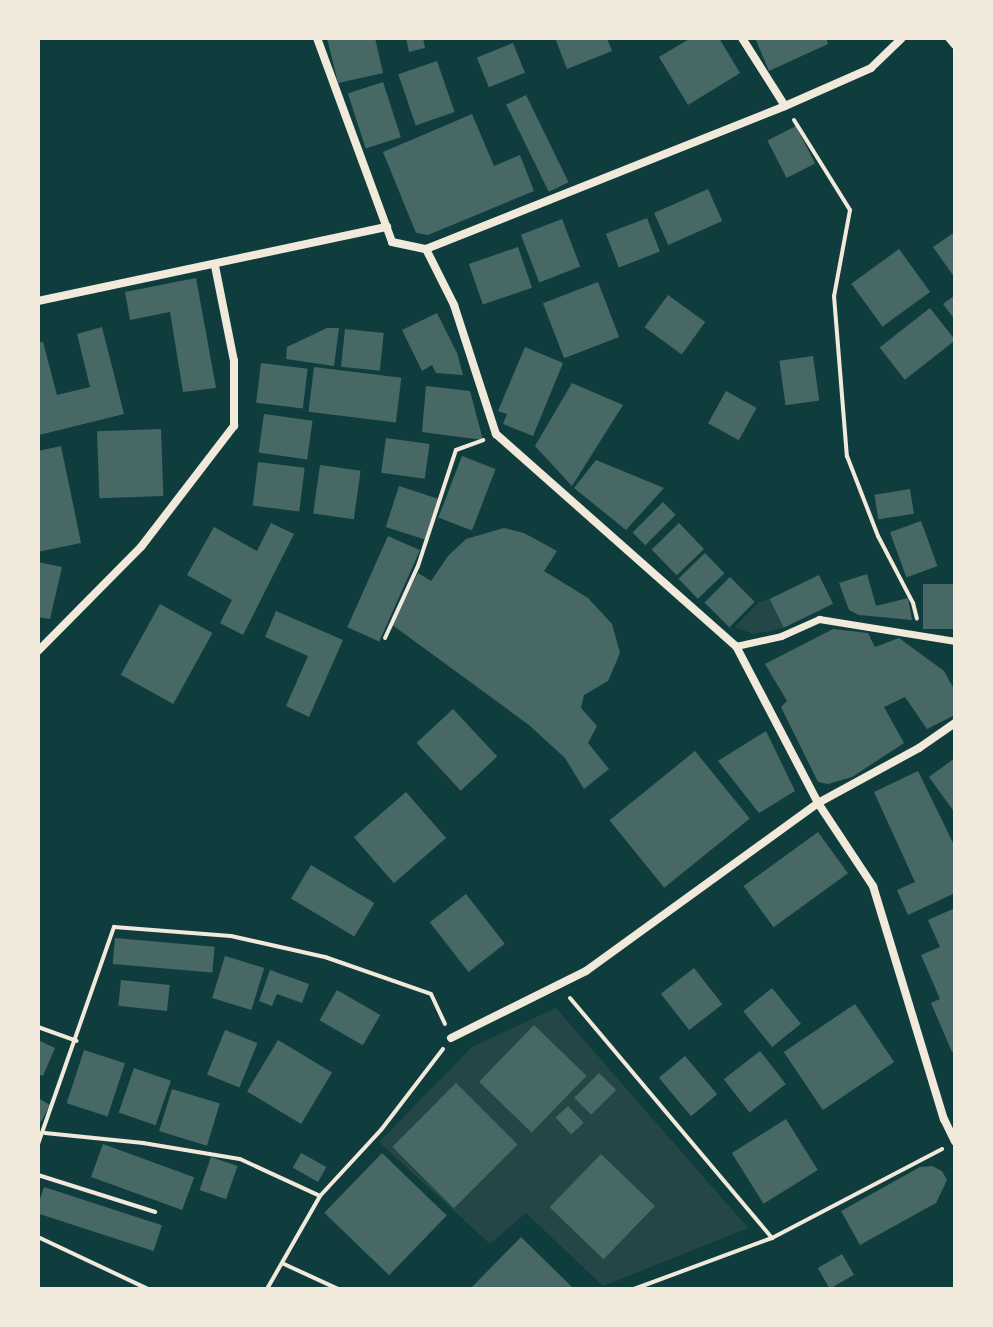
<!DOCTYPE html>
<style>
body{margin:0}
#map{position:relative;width:993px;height:1327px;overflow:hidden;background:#0f3d3e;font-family:Montserrat,sans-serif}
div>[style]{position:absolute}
.green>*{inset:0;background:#244646}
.building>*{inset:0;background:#486865;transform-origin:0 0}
.path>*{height:4px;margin:-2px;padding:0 2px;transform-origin:2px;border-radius:2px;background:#f1e9da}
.pedestrian>*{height:7px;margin:-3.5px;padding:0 3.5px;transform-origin:3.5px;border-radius:3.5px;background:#f1e9da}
.minor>*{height:8px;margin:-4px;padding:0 4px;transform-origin:4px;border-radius:4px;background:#f1e9da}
span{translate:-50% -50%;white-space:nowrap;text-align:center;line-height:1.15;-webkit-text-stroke:8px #f1e9da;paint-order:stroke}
.frame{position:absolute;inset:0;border:40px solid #f1e9da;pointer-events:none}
</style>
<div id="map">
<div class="green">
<div style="clip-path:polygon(769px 599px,783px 628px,753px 634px,735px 627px,759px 602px)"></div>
<div style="clip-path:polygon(556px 1008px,748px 1228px,603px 1286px,526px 1213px,490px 1244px,379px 1142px,472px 1047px)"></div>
</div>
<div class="building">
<div style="clip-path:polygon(327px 38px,375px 38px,383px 73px,338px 83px)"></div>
<div style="clip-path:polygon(406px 38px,423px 38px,425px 48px,409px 52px)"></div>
<div style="clip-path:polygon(555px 38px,607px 38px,612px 51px,567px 69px)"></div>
<div style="clip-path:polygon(691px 38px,719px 38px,740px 73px,688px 105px,659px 57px)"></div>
<div style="clip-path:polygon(755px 38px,826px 38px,828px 44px,769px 71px)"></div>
<div style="left:513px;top:43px;width:32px;height:39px;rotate:68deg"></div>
<div style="left:437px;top:61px;width:54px;height:41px;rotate:71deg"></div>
<div style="left:383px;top:82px;width:58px;height:37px;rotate:72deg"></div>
<div style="left:526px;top:95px;width:97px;height:22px;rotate:64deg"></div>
<div style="clip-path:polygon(472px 114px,494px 166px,520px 155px,534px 191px,428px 235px,416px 233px,383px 152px)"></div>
<div style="left:796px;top:126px;width:42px;height:32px;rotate:63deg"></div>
<div style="left:708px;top:189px;width:35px;height:59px;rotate:66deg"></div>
<div style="left:647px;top:218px;width:36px;height:44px;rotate:69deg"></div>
<div style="left:562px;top:219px;width:51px;height:44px;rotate:69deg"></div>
<div style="clip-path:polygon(955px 232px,955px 278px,933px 247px)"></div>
<div style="left:518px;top:247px;width:43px;height:52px;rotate:71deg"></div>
<div style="left:899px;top:249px;width:53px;height:59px;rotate:54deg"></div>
<div style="clip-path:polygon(196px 278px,216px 388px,183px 392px,170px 312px,130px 320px,125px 292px)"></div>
<div style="left:598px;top:282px;width:59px;height:59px;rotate:69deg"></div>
<div style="left:668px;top:295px;width:46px;height:40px;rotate:36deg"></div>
<div style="clip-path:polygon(955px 295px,955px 320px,943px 304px)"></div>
<div style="left:930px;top:308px;width:41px;height:64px;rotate:52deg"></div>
<div style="clip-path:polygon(437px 313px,457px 353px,463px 375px,436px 373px,432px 365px,422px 371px,402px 330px)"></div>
<div style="clip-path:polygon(102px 327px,124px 414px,39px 435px,38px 343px,43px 342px,57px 395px,90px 387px,77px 334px)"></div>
<div style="clip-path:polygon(327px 328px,339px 328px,334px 366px,286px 359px,287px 347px)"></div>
<div style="left:345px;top:329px;width:39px;height:38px;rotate:6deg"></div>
<div style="clip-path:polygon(525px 347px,563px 363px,533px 436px,503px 424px,507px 414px,498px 411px)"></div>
<div style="left:813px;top:356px;width:45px;height:34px;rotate:82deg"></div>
<div style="left:261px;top:363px;width:47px;height:40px;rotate:7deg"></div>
<div style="left:314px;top:367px;width:88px;height:45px;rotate:7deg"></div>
<div style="clip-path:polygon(572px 383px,623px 405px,572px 486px,535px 446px)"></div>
<div style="clip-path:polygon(426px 386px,470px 391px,483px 440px,422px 432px)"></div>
<div style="left:726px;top:391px;width:35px;height:37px;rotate:29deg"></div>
<div style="left:264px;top:414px;width:49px;height:39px;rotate:8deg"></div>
<div style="left:161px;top:429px;width:67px;height:64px;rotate:88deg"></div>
<div style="left:386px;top:438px;width:44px;height:35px;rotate:8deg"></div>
<div style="clip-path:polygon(61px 446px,81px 543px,38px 552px,38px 451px)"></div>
<div style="left:462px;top:456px;width:36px;height:66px;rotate:21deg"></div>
<div style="clip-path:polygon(596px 460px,664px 488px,626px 530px,574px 488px)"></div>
<div style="left:258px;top:462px;width:47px;height:44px;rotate:7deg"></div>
<div style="left:320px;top:465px;width:41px;height:49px;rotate:8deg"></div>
<div style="left:399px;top:486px;width:41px;height:43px;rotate:18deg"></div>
<div style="left:910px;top:489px;width:25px;height:36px;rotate:81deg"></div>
<div style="left:663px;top:502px;width:18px;height:43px;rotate:45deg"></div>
<div style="left:921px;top:521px;width:48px;height:33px;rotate:70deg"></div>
<div style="clip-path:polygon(271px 523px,294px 534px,243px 635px,220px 623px,232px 600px,187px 575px,214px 527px,257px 551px)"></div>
<div style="left:679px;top:523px;width:36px;height:38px;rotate:46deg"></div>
<div style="clip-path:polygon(504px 528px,524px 533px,557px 551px,544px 571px,588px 598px,612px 624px,620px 653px,608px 681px,584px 695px,581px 708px,597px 726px,588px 743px,609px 769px,584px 789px,565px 758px,529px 725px,391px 624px,418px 573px,431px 581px,448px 556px,466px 539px)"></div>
<div style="left:388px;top:536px;width:35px;height:100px;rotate:24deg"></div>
<div style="left:705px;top:553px;width:28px;height:37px;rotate:46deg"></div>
<div style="clip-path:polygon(38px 562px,62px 567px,50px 619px,38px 617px)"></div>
<div style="clip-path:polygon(867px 574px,876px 606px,908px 598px,912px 620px,859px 615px,849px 610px,839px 583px)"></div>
<div style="left:819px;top:575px;width:32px;height:55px;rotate:64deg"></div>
<div style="left:730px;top:577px;width:35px;height:36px;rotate:45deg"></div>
<div style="left:923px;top:584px;width:32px;height:45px"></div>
<div style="left:160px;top:604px;width:60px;height:81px;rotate:29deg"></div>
<div style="clip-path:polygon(276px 611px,343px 640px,309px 717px,286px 706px,308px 656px,265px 637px)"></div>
<div style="clip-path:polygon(833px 629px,868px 633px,875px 647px,899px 638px,944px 671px,955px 691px,955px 715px,927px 729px,905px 697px,884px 707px,904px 743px,852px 777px,828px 784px,818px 782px,781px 707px,787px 701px,765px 664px)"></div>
<div style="left:453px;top:709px;width:65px;height:50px;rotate:47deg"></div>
<div style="clip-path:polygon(766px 731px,795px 791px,759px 813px,718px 761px)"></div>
<div style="left:695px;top:751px;width:87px;height:110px;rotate:51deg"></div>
<div style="clip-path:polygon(955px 758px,955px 813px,929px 777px)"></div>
<div style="clip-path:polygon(918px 771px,955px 847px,955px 893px,908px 915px,897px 890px,915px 882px,874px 792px)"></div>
<div style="left:406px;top:792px;width:61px;height:69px;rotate:49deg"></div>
<div style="left:818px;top:832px;width:51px;height:92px;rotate:54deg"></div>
<div style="left:311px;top:865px;width:74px;height:39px;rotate:31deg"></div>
<div style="left:466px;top:894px;width:63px;height:46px;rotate:52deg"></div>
<div style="clip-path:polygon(955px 908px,955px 1051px,952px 1052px,931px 1003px,940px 999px,921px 955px,940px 947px,928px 920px)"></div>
<div style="left:115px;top:938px;width:100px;height:26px;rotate:5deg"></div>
<div style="left:225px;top:956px;width:41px;height:44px;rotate:17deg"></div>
<div style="left:694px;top:968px;width:46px;height:42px;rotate:52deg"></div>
<div style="clip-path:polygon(270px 970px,309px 984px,302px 1003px,277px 994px,272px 1006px,259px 1001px)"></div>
<div style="left:121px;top:980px;width:49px;height:26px;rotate:6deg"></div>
<div style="left:772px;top:988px;width:46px;height:37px;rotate:51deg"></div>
<div style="left:337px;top:990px;width:50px;height:35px;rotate:30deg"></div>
<div style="left:855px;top:1004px;width:70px;height:86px;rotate:56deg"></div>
<div style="left:534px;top:1025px;width:73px;height:79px;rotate:44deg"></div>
<div style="left:225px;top:1030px;width:35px;height:48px;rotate:22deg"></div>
<div style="clip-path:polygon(38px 1040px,55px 1048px,43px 1076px,38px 1074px)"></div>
<div style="left:278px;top:1040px;width:63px;height:60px;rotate:31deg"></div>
<div style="left:84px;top:1050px;width:43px;height:56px;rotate:18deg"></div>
<div style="left:760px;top:1051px;width:42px;height:46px;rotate:52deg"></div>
<div style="left:685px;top:1056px;width:50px;height:34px;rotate:50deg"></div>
<div style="left:134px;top:1068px;width:39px;height:47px;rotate:19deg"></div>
<div style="left:599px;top:1073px;width:24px;height:35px;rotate:45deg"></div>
<div style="left:456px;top:1083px;width:87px;height:90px;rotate:45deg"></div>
<div style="left:172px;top:1089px;width:50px;height:44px;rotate:17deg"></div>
<div style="clip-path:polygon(38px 1098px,50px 1105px,38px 1127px)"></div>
<div style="left:568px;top:1106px;width:23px;height:17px;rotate:47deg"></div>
<div style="left:786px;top:1119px;width:60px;height:64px;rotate:58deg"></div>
<div style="left:103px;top:1144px;width:97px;height:35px;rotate:20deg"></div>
<div style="left:301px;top:1153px;width:29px;height:17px;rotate:29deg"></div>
<div style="left:382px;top:1153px;width:90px;height:83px;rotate:44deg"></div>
<div style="left:601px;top:1154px;width:75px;height:74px;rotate:44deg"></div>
<div style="left:211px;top:1157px;width:28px;height:35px;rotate:19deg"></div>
<div style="clip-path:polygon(932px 1166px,942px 1171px,947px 1180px,936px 1203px,860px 1245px,841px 1211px,920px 1167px)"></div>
<div style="left:44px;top:1187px;width:124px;height:27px;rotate:18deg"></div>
<div style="clip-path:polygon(521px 1237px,574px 1289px,470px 1289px)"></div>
<div style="left:842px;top:1254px;width:24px;height:28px;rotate:60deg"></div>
</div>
<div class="path">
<div style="left:794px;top:120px;width:106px;rotate:58.1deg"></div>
<div style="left:850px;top:210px;width:87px;rotate:100.5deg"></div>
<div style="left:834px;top:296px;width:161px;rotate:85.4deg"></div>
<div style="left:847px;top:456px;width:86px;rotate:68.8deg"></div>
<div style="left:878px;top:536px;width:76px;rotate:62.4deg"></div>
<div style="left:913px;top:603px;width:16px;rotate:76deg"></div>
<div style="left:385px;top:638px;width:79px;rotate:-65.4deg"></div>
<div style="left:418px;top:566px;width:122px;rotate:-71.9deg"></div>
<div style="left:456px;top:450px;width:29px;rotate:-20deg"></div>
<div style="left:570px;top:998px;width:314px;rotate:49.9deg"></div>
<div style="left:38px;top:1027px;width:41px;rotate:19.7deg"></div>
<div style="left:45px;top:1133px;width:99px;rotate:5.8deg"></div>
<div style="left:143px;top:1143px;width:98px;rotate:9.4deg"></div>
<div style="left:240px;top:1159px;width:88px;rotate:24.8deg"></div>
<div style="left:38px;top:1144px;width:230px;rotate:-70.7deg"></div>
<div style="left:114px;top:927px;width:117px;rotate:4.4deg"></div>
<div style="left:231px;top:936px;width:96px;rotate:12.6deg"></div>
<div style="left:325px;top:957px;width:112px;rotate:19.2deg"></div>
<div style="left:431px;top:994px;width:33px;rotate:65deg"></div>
<div style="left:38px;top:1175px;width:123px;rotate:17.5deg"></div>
<div style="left:38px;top:1237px;width:122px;rotate:25.3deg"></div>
<div style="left:284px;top:1264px;width:60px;rotate:24.8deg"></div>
<div style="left:267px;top:1289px;width:107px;rotate:-60.3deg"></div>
<div style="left:320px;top:1196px;width:90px;rotate:-47.3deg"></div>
<div style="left:381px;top:1130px;width:102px;rotate:-52.6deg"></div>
<div style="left:634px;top:1289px;width:147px;rotate:-20.3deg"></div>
<div style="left:772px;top:1238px;width:192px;rotate:-27.6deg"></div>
</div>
<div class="pedestrian">
<div style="left:736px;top:646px;width:46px;rotate:-12.5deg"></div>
<div style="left:781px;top:636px;width:42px;rotate:-24.1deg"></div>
<div style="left:819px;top:619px;width:138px;rotate:9.2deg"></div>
</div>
<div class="minor">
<div style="left:317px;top:38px;width:217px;rotate:69.8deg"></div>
<div style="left:392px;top:242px;width:35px;rotate:12deg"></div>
<div style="left:742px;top:38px;width:80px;rotate:57.7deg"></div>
<div style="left:785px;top:106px;width:94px;rotate:-23.8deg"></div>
<div style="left:871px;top:68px;width:43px;rotate:-44.1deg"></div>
<div style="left:949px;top:38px;width:9px;rotate:49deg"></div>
<div style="left:426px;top:249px;width:63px;rotate:63.4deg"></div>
<div style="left:454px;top:305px;width:136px;rotate:72deg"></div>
<div style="left:496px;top:434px;width:320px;rotate:41.5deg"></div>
<div style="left:736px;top:646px;width:177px;rotate:62.4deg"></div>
<div style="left:818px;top:803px;width:100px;rotate:56.5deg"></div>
<div style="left:873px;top:886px;width:244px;rotate:73.1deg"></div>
<div style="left:944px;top:1119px;width:25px;rotate:64deg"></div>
<div style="left:426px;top:249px;width:386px;rotate:-21.7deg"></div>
<div style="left:38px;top:301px;width:357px;rotate:-12deg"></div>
<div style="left:38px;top:651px;width:146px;rotate:-45.3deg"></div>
<div style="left:141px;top:547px;width:153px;rotate:-52.5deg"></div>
<div style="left:234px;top:426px;width:65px;rotate:-90deg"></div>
<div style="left:234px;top:361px;width:97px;rotate:-101.3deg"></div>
<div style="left:451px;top:1038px;width:151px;rotate:-26.4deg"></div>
<div style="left:586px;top:971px;width:286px;rotate:-35.9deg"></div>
<div style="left:818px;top:803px;width:115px;rotate:-28.6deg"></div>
<div style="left:919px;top:748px;width:44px;rotate:-34.8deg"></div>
</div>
<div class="frame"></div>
</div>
